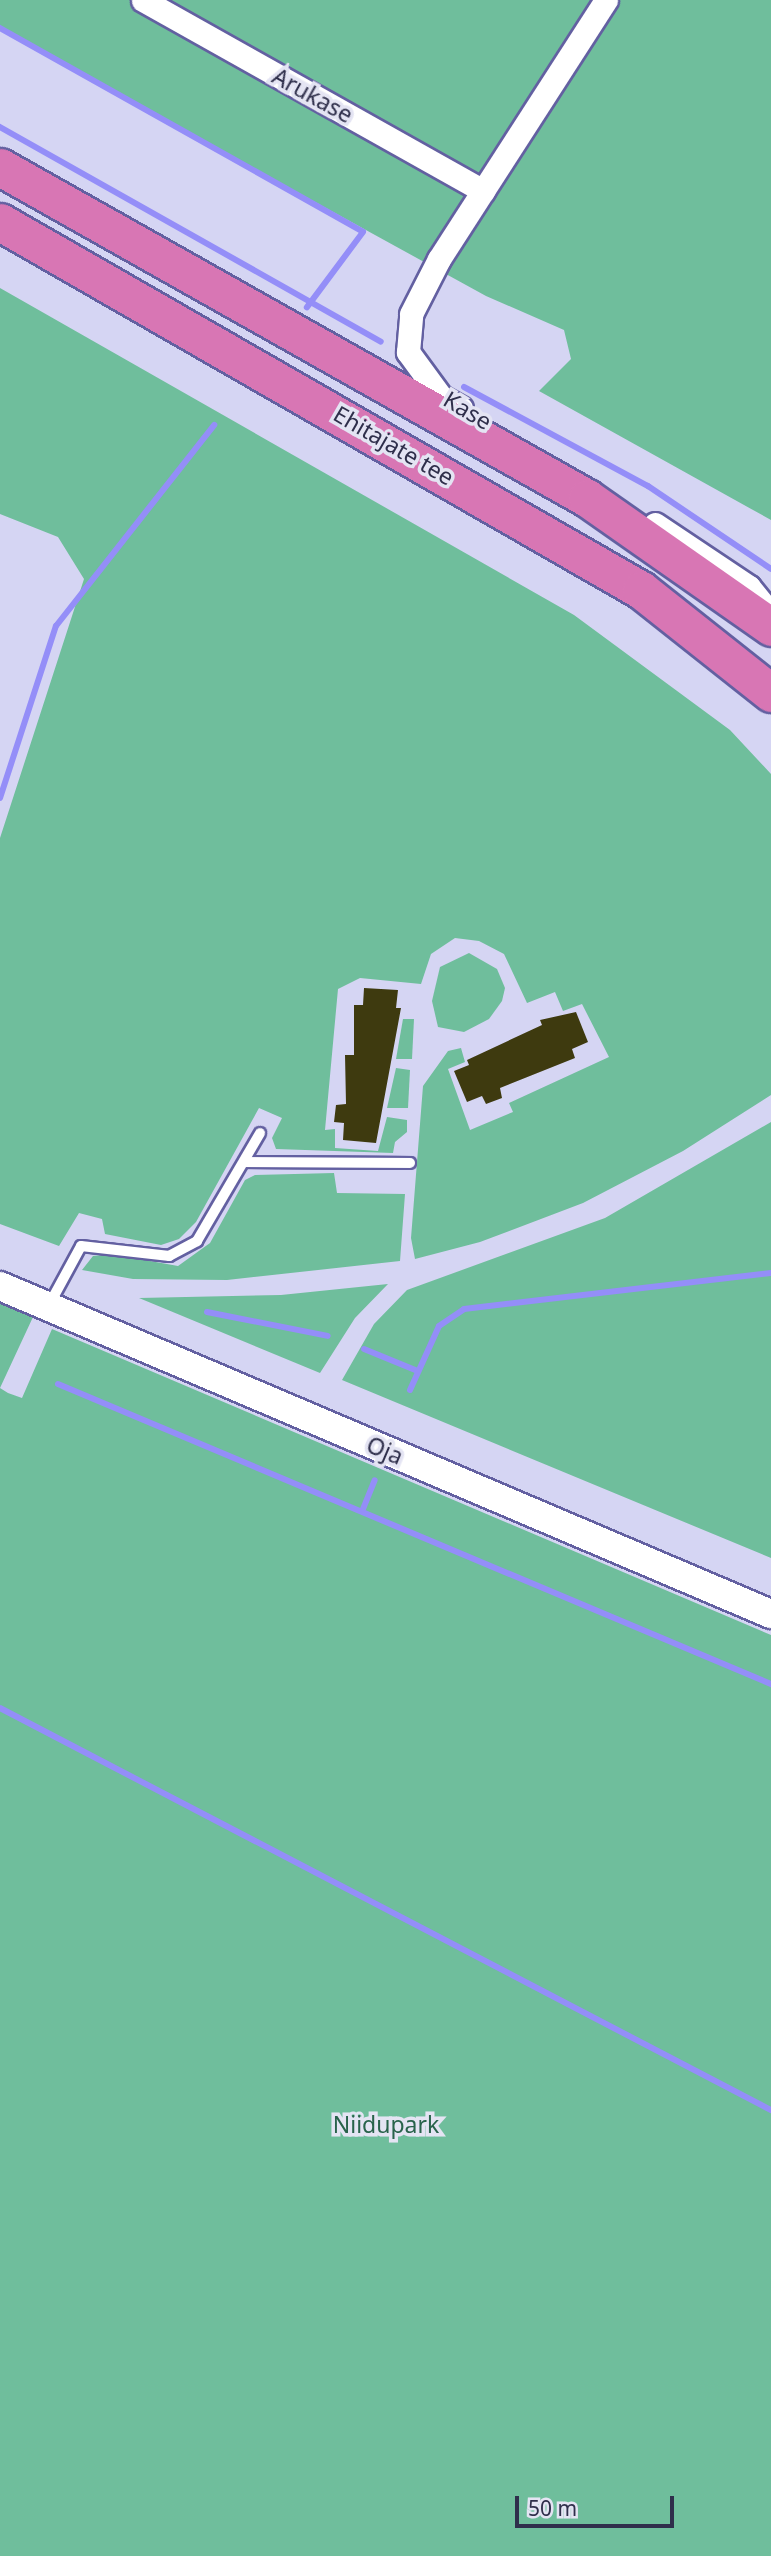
<!DOCTYPE html>
<style>
body{margin:0}
#map{position:relative;width:771px;height:2556px;overflow:hidden;background:#d5d5f3;font-family:"Noto Sans",sans-serif}
div>[style]{position:absolute}
.green>*{inset:0;background:#6fbe9c}
.stream>*{height:6px;margin:-3px;padding:0 3px;transform-origin:3px;border-radius:3px;background:#948ef8}
.building>*{inset:0;background:#3e3a0f}
.roads{filter:drop-shadow(2px 0 #6360a1) drop-shadow(-2px 0 #6360a1) drop-shadow(0 2px #6360a1) drop-shadow(0 -2px #6360a1)}
.service>*{height:10px;margin:-5px;padding:0 5px;transform-origin:5px;border-radius:5px;background:#fff}
.minor>*{height:23px;margin:-11.5px;padding:0 11.5px;transform-origin:11.5px;border-radius:11.5px;background:#fff}
.tertiary>*{height:28px;margin:-14px;padding:0 14px;transform-origin:14px;border-radius:14px;background:#fff}
.trunk>*{height:37px;margin:-18.5px;padding:0 18.5px;transform-origin:18.5px;border-radius:18.5px;background:#d876b4}
span{translate:-50% -50%;white-space:nowrap;text-align:center;line-height:1.15;-webkit-text-stroke:7px #e4e4f3;paint-order:stroke}
.street-label{font-size:23px;color:#2f2f4b}
.park-label{font-size:23px;color:#28634b}
.scale{position:absolute;left:515px;top:2496px;width:159px;height:32px;box-sizing:border-box;border:4px solid #2f2f4b;border-top:0;padding-left:9px;font-size:21px;line-height:24px;white-space:nowrap;color:#2f2f4b;-webkit-text-stroke:5px #e4e4f3;paint-order:stroke}
</style>
<div id="map">
<div class="green">
<div style="clip-path:polygon(0 0,771px 0,771px 520px,539px 391px,571px 359px,564px 330px,486px 296px,0 29px)"></div>
<div style="clip-path:polygon(0 288px,574px 615px,730px 730px,771px 774px,771px 1095px,683px 1151px,583px 1203px,480px 1242px,415px 1259px,411px 1238px,423px 1086px,448px 1051px,461px 1048px,465px 1062px,448px 1069px,470px 1130px,513px 1112px,509px 1103px,609px 1057px,582px 1004px,563px 1011px,555px 992px,527px 1003px,504px 954px,479px 941px,455px 938px,431px 954px,421px 984px,360px 978px,338px 989px,325px 1130px,335px 1129px,335px 1148px,378px 1151px,387px 1117px,407px 1120px,407px 1132px,395px 1142px,393px 1153px,276px 1149px,272px 1138px,282px 1118px,259px 1108px,196px 1222px,179px 1239px,161px 1245px,105px 1234px,102px 1219px,79px 1213px,59px 1246px,0 1224px,0 838px,84px 579px,58px 537px,0 514px)"></div>
<div style="clip-path:polygon(469px 953px,497px 969px,505px 988px,502px 1001px,489px 1019px,464px 1032px,438px 1027px,432px 1001px,440px 967px)"></div>
<div style="clip-path:polygon(403px 1019px,414px 1019px,412px 1059px,396px 1059px)"></div>
<div style="clip-path:polygon(396px 1068px,410px 1070px,408px 1108px,387px 1108px)"></div>
<div style="clip-path:polygon(771px 1122px,771px 1558px,342px 1380px,374px 1324px,407px 1290px,605px 1218px)"></div>
<div style="clip-path:polygon(334px 1173px,337px 1193px,405px 1194px,400px 1261px,227px 1280px,133px 1279px,82px 1270px,93px 1256px,111px 1254px,178px 1266px,210px 1243px,245px 1180px,255px 1175px)"></div>
<div style="clip-path:polygon(388px 1284px,355px 1318px,320px 1373px,139px 1298px,281px 1295px)"></div>
<div style="clip-path:polygon(0 1302px,33px 1317px,0 1388px,8px 1393px,22px 1398px,52px 1329px,771px 1635px,771px 2556px,0 2556px)"></div>
</div>
<div class="stream">
<div style="left:0;top:28px;width:416px;rotate:29.3deg"></div>
<div style="left:363px;top:232px;width:94px;rotate:126.7deg"></div>
<div style="left:0;top:127px;width:437px;rotate:29.4deg"></div>
<div style="left:464px;top:387px;width:209px;rotate:28.3deg"></div>
<div style="left:648px;top:486px;width:148px;rotate:34deg"></div>
<div style="left:0;top:798px;width:181px;rotate:-72deg"></div>
<div style="left:56px;top:626px;width:256px;rotate:-51.8deg"></div>
<div style="left:207px;top:1312px;width:123px;rotate:11.2deg"></div>
<div style="left:364px;top:1349px;width:58px;rotate:22.2deg"></div>
<div style="left:58px;top:1384px;width:774px;rotate:22.82deg"></div>
<div style="left:410px;top:1390px;width:70px;rotate:-65.6deg"></div>
<div style="left:439px;top:1326px;width:30px;rotate:-34deg"></div>
<div style="left:464px;top:1309px;width:309px;rotate:-6.7deg"></div>
<div style="left:363px;top:1509px;width:31px;rotate:-68deg"></div>
<div style="left:0;top:1708px;width:870px;rotate:27.54deg"></div>
</div>
<div class="building">
<div style="clip-path:polygon(364px 988px,398px 990px,396px 1008px,401px 1008px,376px 1143px,343px 1140px,344px 1123px,334px 1122px,336px 1105px,346px 1104px,345px 1055px,354px 1055px,354px 1005px,363px 1005px)"></div>
<div style="clip-path:polygon(576px 1012px,588px 1042px,572px 1049px,575px 1058px,500px 1088px,502px 1098px,486px 1104px,482px 1096px,467px 1102px,454px 1071px,469px 1065px,467px 1060px,542px 1025px,540px 1020px)"></div>
</div>
<div class="roads">
<div class="service">
<div style="left:244px;top:1162px;width:166px;rotate:0.3deg"></div>
<div style="left:49px;top:1305px;width:67px;rotate:-61.5deg"></div>
<div style="left:81px;top:1246px;width:89px;rotate:6.5deg"></div>
<div style="left:169px;top:1256px;width:32px;rotate:-28deg"></div>
<div style="left:197px;top:1241px;width:125px;rotate:-59.7deg"></div>
</div>
<div class="minor">
<div style="left:143px;top:0;width:390px;rotate:29.3deg"></div>
<div style="left:461px;top:408px;width:23px;rotate:-151deg"></div>
<div style="left:441px;top:397px;width:56px;rotate:-126.3deg"></div>
<div style="left:408px;top:352px;width:38px;rotate:-85deg"></div>
<div style="left:411px;top:314px;width:62px;rotate:-63deg"></div>
<div style="left:439px;top:259px;width:308px;rotate:-57.2deg"></div>
<div style="left:655px;top:524px;width:113px;rotate:33.8deg"></div>
<div style="left:749px;top:587px;width:35px;rotate:51deg"></div>
</div>
<div class="tertiary">
<div style="left:0;top:1286px;width:838px;rotate:23.05deg"></div>
</div>
<div class="trunk">
<div style="left:0;top:167px;width:674px;rotate:29.42deg"></div>
<div style="left:587px;top:498px;width:225px;rotate:35deg"></div>
<div style="left:0;top:222px;width:739px;rotate:29.86deg"></div>
<div style="left:641px;top:590px;width:166px;rotate:38.4deg"></div>
</div>
</div>
<div class="street-label">
<span style="left:313px;top:95px;rotate:29deg">Arukase</span>
<span style="left:468px;top:410px;rotate:31deg">Kase</span>
<span style="left:394px;top:445px;rotate:30deg">Ehitajate tee</span>
<span style="left:385px;top:1450px;rotate:23deg">Oja</span>
</div>
<div class="park-label">
<span style="left:386px;top:2124px">Niidupark</span>
</div>
<div class="scale">50 m</div>
</div>
